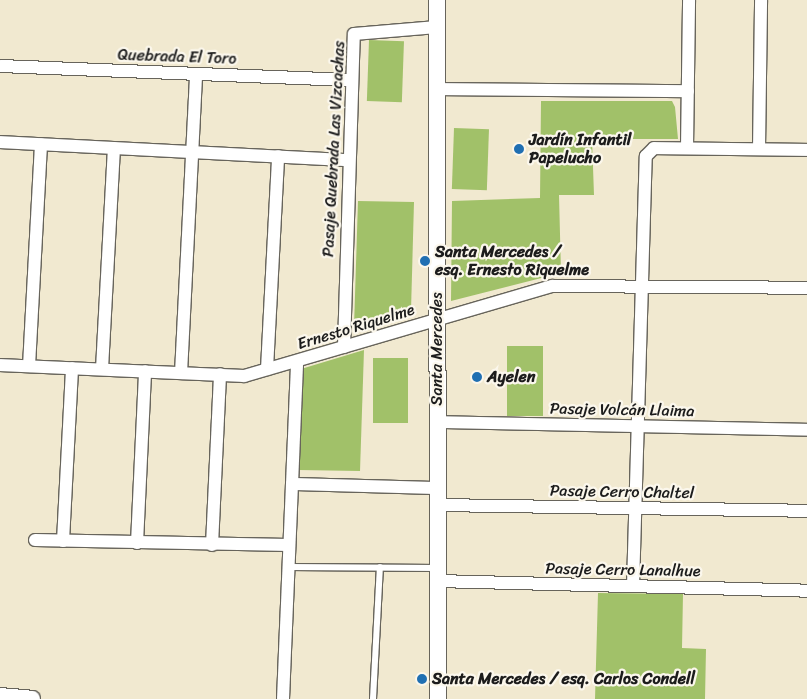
<!DOCTYPE html>
<meta charset="utf-8">
<style>
body{margin:0}
#map{position:relative;width:807px;height:699px;overflow:hidden;background:#f1e9d0;font-family:Sriracha,sans-serif}
div>[style]{position:absolute}
.green>*{inset:0;background:#a1c169;transform-origin:0 0}
.roads{filter:drop-shadow(1px 0 #67645b) drop-shadow(-1px 0 #67645b) drop-shadow(0 1px #67645b) drop-shadow(0 -1px #67645b)}
.service>*{height:6px;margin:-3px;padding:0 3px;transform-origin:3px;border-radius:3px;background:#fff}
.minor>*{height:12px;margin:-6px;padding:0 6px;transform-origin:6px;border-radius:6px;background:#fff}
.tertiary>*{height:16px;margin:-8px;padding:0 8px;transform-origin:8px;border-radius:8px;background:#fff}
.dots>*{width:14px;height:14px;translate:-50% -50%;box-sizing:border-box;border:2px solid #fbf7ec;border-radius:50%}
span{translate:-50% -50%;white-space:nowrap;text-align:center;line-height:1.15;-webkit-text-stroke:4.5px #fbf7ec;paint-order:stroke}
.street-label{font-size:16px;color:#1c1c1c}
.poi-label{font-size:16px;color:#1c1c1c;font-weight:700}
.left{translate:0 -50%;text-align:left}
</style>
<div id="map">
<div class="green">
<div style="left:369px;top:40px;width:35px;height:61px;rotate:2deg"></div>
<div style="clip-path:polygon(541px 101px,672px 101px,675px 107px,678px 139px,592px 139px,594px 195px,559px 195px,561px 273px,451px 301px,452px 201px,540px 198px)"></div>
<div style="left:454px;top:128px;width:35px;height:61px;rotate:2deg"></div>
<div style="clip-path:polygon(358px 201px,414px 202px,411px 311px,354px 327px)"></div>
<div style="left:507px;top:346px;width:36px;height:70px"></div>
<div style="clip-path:polygon(364px 350px,360px 471px,298px 470px,301px 369px)"></div>
<div style="left:373px;top:358px;width:35px;height:65px"></div>
<div style="clip-path:polygon(598px 593px,683px 594px,682px 648px,706px 649px,705px 699px,595px 699px)"></div>
</div>
<div class="roads">
<div class="service">
<div style="left:289px;top:567px;width:148px;rotate:0.4deg"></div>
<div style="left:373px;top:699px;width:132px;rotate:-87deg"></div>
</div>
<div class="minor">
<div style="left:0;top:66px;width:352px;rotate:2.3deg"></div>
<div style="left:437px;top:89px;width:251px;rotate:0.5deg"></div>
<div style="left:0;top:142px;width:348px;rotate:3deg"></div>
<div style="left:687px;top:148px;width:148px;rotate:-89.2deg"></div>
<div style="left:759px;top:149px;width:149px;rotate:-89.2deg"></div>
<div style="left:344px;top:347px;width:313px;rotate:-88.2deg"></div>
<div style="left:354px;top:34px;width:83px;rotate:-4.8deg"></div>
<div style="left:0;top:365px;width:244px;rotate:2.6deg"></div>
<div style="left:244px;top:376px;width:321px;rotate:-16.3deg"></div>
<div style="left:552px;top:286px;width:255px;rotate:0.4deg"></div>
<div style="left:29px;top:366px;width:222px;rotate:-86.9deg"></div>
<div style="left:102px;top:369px;width:221px;rotate:-86.9deg"></div>
<div style="left:267px;top:369px;width:213px;rotate:-87deg"></div>
<div style="left:181px;top:373px;width:299px;rotate:-87.1deg"></div>
<div style="left:437px;top:422px;width:370px;rotate:1.2deg"></div>
<div style="left:292px;top:484px;width:145px;rotate:1.6deg"></div>
<div style="left:437px;top:505px;width:370px;rotate:0.9deg"></div>
<div style="left:35px;top:540px;width:254px;rotate:1.1deg"></div>
<div style="left:63px;top:541px;width:173px;rotate:-87deg"></div>
<div style="left:137px;top:543px;width:172px;rotate:-87.3deg"></div>
<div style="left:212px;top:545px;width:171px;rotate:-87.3deg"></div>
<div style="left:437px;top:581px;width:370px;rotate:1.5deg"></div>
<div style="left:633px;top:586px;width:430px;rotate:-88.3deg"></div>
<div style="left:646px;top:156px;width:11px;rotate:-45deg"></div>
<div style="left:654px;top:148px;width:153px;rotate:0.7deg"></div>
<div style="left:283px;top:699px;width:337px;rotate:-87.6deg"></div>
</div>
<div class="tertiary">
<div style="left:437px;top:0;width:699px;rotate:89.92deg"></div>
<div style="left:0;top:696px;width:32px;rotate:5deg"></div>
</div>
</div>
<div class="dots">
<div style="left:519px;top:149px;background:#1f6fb2"></div>
<div style="left:425px;top:261px;background:#1f6fb2"></div>
<div style="left:477px;top:377px;background:#1f6fb2"></div>
<div style="left:422px;top:679px;background:#1f6fb2"></div>
</div>
<div class="street-label">
<span style="left:177px;top:57px;rotate:2deg">Quebrada El Toro</span>
<span style="left:334px;top:149px;rotate:-87deg">Pasaje Quebrada Las Vizcachas</span>
<span style="left:356px;top:327px;rotate:-17deg">Ernesto Riquelme</span>
<span style="left:437px;top:349px;rotate:-90deg">Santa Mercedes</span>
<span style="left:622px;top:410px;rotate:1deg">Pasaje Volcán Llaima</span>
<span style="left:622px;top:492px;rotate:1deg">Pasaje Cerro Chaltel</span>
<span style="left:623px;top:570px;rotate:1deg">Pasaje Cerro Lanalhue</span>
</div>
<div class="poi-label">
<span class="left" style="left:529px;top:149px">Jardín Infantil<br>Papelucho</span>
<span class="left" style="left:435px;top:261px">Santa Mercedes /<br>esq. Ernesto Riquelme</span>
<span class="left" style="left:487px;top:377px">Ayelen</span>
<span class="left" style="left:432px;top:679px">Santa Mercedes / esq. Carlos Condell</span>
</div>
</div>
